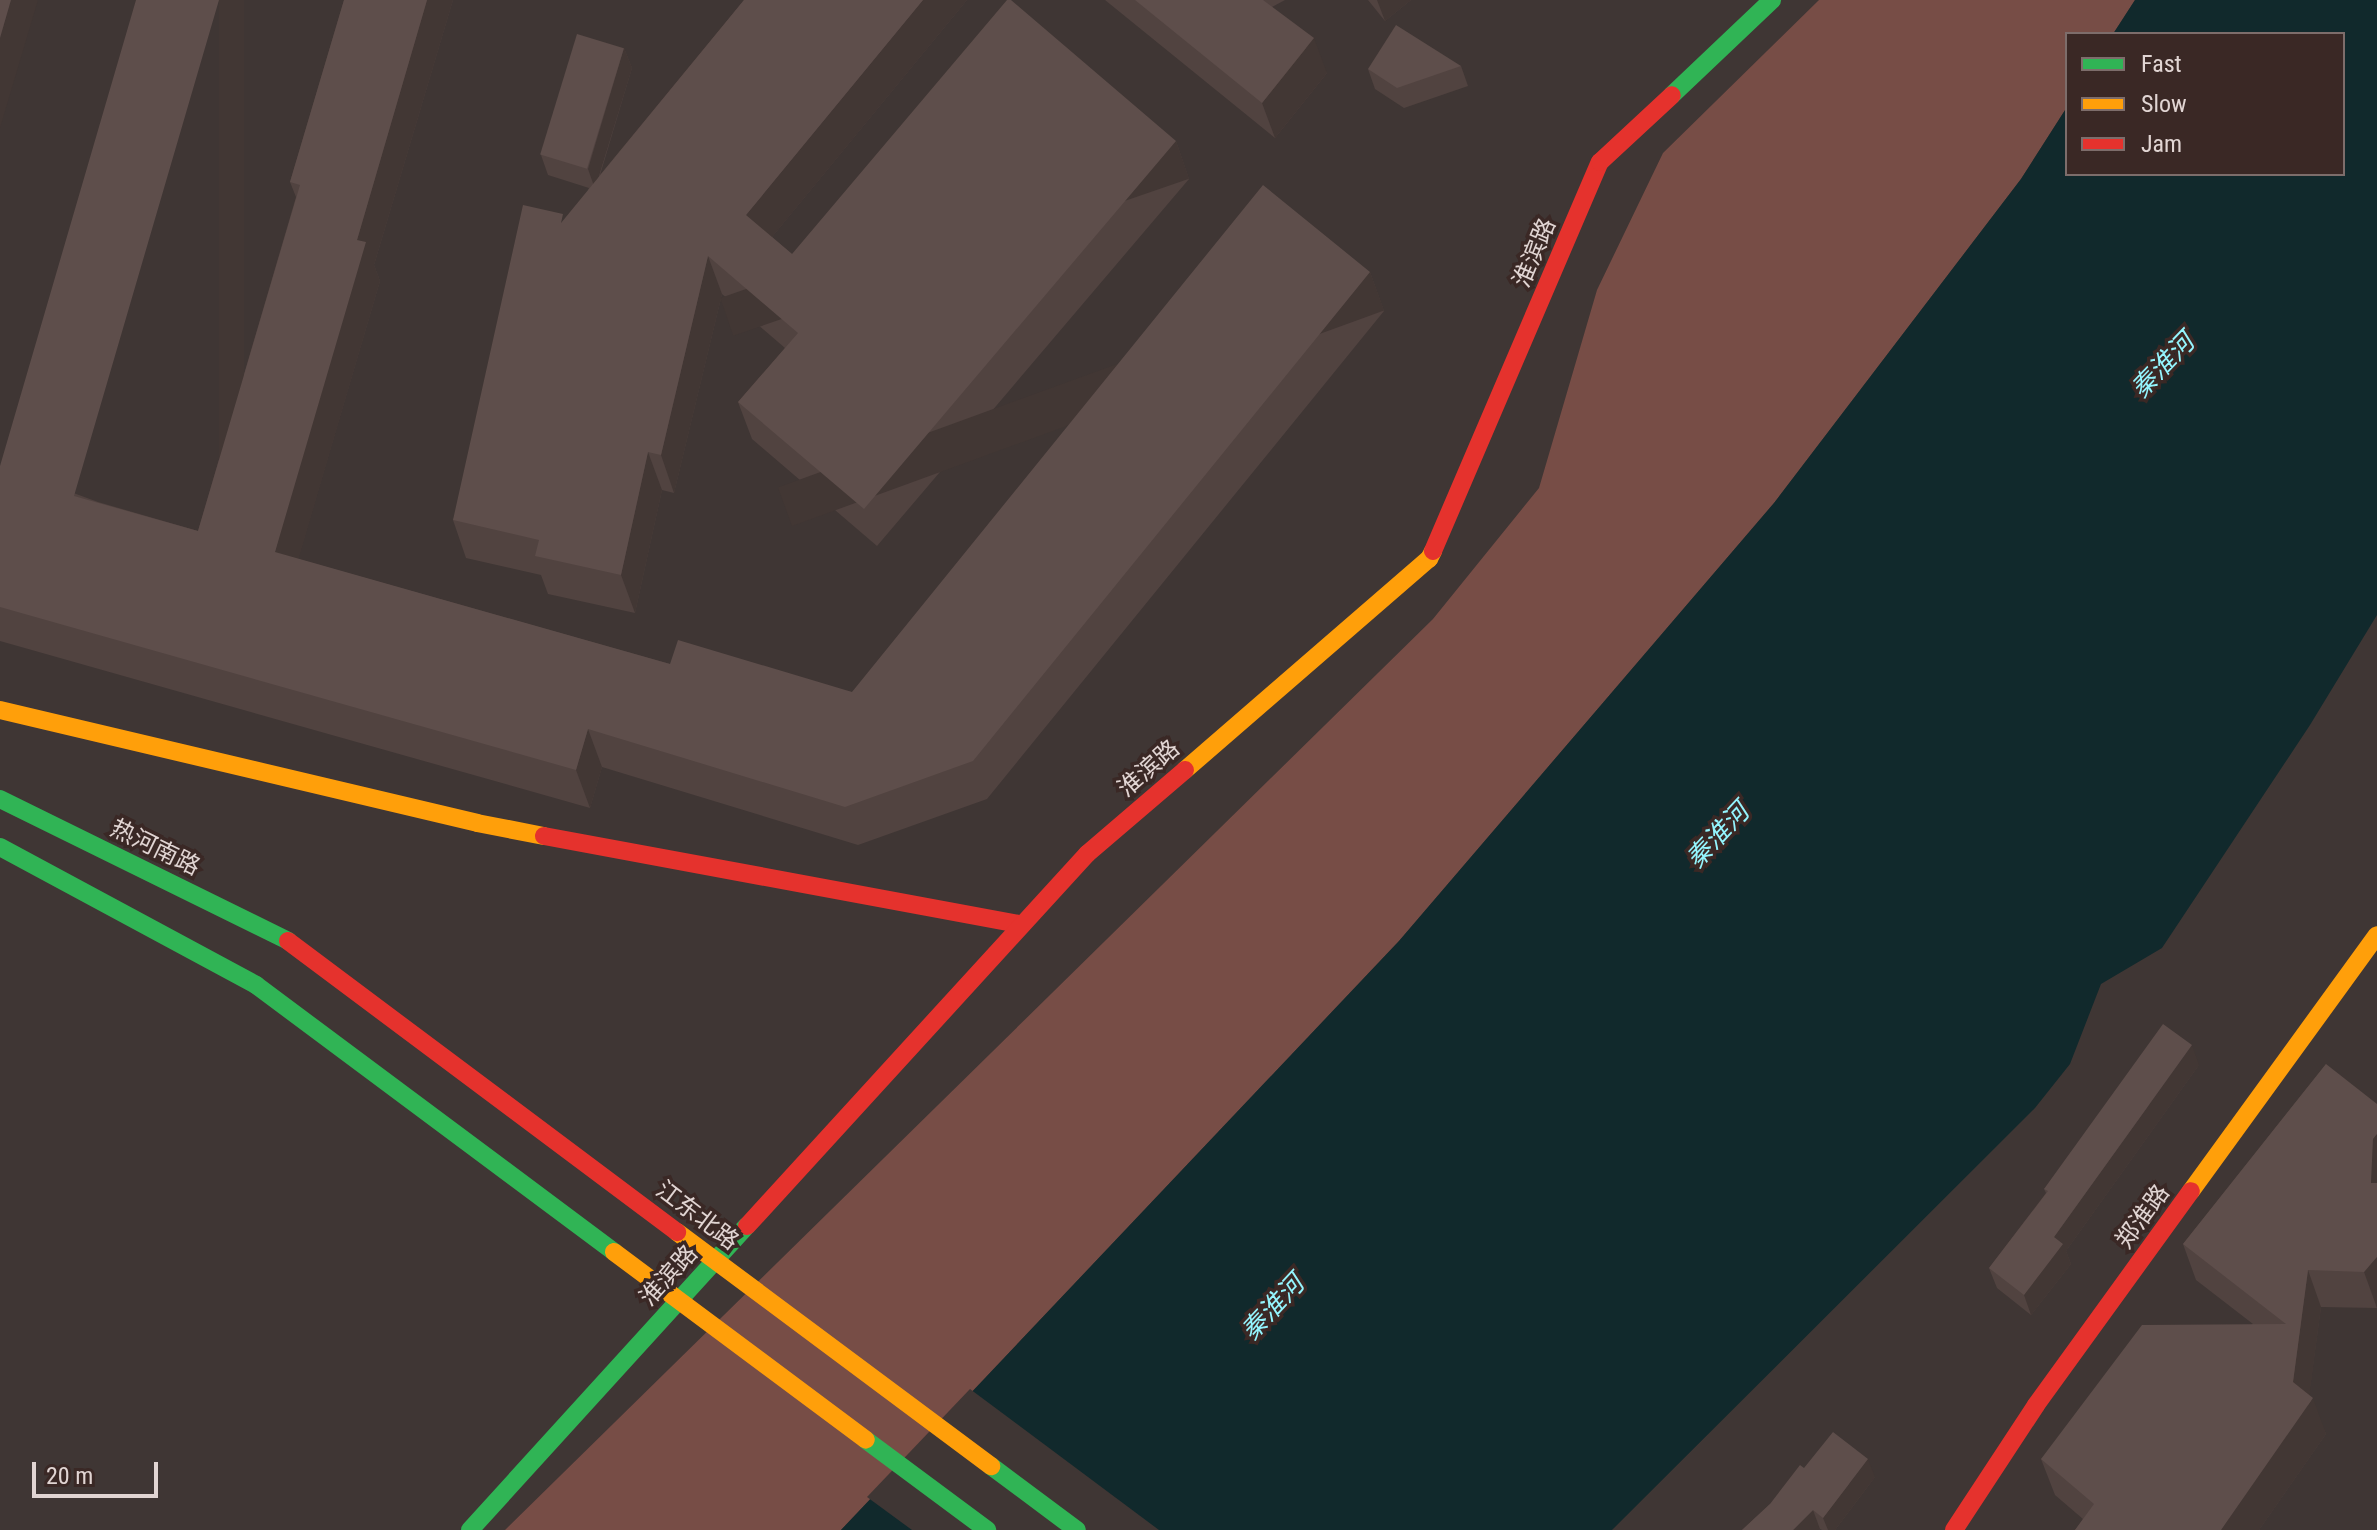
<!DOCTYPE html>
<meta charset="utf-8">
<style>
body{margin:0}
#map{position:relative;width:2377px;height:1530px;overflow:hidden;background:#3f3634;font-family:"Roboto Condensed","Noto Sans SC",sans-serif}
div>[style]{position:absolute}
.green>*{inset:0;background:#774d46}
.water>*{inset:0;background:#11292c}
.pier>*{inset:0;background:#3f3634}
.fast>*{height:18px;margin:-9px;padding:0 9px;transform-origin:9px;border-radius:9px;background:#30b455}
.slow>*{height:18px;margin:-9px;padding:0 9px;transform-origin:9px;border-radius:9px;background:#ff9f0a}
.jam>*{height:18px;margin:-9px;padding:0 9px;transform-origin:9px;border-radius:9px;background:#e5322d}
.fast-bridge>*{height:18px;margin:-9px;padding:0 9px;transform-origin:9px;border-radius:9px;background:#30b455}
.slow-bridge>*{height:18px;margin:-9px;padding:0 9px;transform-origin:9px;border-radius:9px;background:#ff9f0a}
.jam-bridge>*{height:18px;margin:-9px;padding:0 9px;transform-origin:9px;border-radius:9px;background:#e5322d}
.wall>*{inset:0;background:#514340}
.shaded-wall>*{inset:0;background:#423734;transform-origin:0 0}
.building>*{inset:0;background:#5e4e4b;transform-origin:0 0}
span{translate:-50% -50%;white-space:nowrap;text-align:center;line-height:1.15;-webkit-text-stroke:7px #3a2825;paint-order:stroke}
.street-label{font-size:24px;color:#e1d5d3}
.water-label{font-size:26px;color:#94f5fe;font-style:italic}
.legend{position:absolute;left:2065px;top:32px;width:280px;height:144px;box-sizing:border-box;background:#3a2825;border:2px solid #7d6d6b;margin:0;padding:10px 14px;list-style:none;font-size:24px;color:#e1d5d3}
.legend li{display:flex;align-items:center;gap:16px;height:40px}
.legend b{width:40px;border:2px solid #7d6d6b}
.scale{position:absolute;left:32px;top:1462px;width:126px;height:36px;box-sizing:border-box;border:4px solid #e1d5d3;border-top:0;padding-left:10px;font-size:24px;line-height:28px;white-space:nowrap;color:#e1d5d3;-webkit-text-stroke:6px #3a2825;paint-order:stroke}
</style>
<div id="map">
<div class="green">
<div style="clip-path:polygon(1819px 0,2135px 0,2113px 34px,2067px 34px,2067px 107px,2021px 179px,1774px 503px,1399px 941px,841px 1530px,505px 1530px,1433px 619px,1539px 488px,1597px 290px,1663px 153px)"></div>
</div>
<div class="water">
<div style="clip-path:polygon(2135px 0,2377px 0,2377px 615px,2310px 725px,2162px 948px,2101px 984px,2070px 1064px,2035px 1108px,1612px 1530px,841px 1530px,1399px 941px,1774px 503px,2021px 179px,2067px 107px,2067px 174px,2343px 174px,2343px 34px,2113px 34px)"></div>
</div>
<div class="pier">
<div style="clip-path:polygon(970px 1389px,1159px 1530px,912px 1530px,867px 1497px)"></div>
</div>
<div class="fast">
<div style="left:1672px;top:95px;width:138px;rotate:-43.5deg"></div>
<div style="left:0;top:799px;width:321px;rotate:26.2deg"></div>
<div style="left:0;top:847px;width:291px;rotate:28.3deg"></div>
<div style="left:470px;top:1530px;width:411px;rotate:-47.7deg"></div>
</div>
<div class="slow">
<div style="left:0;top:710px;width:490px;rotate:13.3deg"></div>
<div style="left:477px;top:823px;width:68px;rotate:11deg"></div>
<div style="left:1185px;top:770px;width:323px;rotate:-40.9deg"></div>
<div style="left:1429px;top:559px;width:9px;rotate:-63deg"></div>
<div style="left:2191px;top:1191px;width:316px;rotate:-54deg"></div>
</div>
<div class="jam">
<div style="left:1433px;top:551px;width:423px;rotate:-66.8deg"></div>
<div style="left:1600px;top:162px;width:98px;rotate:-42.9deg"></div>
<div style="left:544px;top:836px;width:486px;rotate:10.5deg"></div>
<div style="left:747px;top:1226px;width:504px;rotate:-47.57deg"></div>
<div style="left:1087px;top:854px;width:129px;rotate:-40.6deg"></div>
<div style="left:1954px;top:1530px;width:149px;rotate:-56.7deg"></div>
<div style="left:2036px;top:1405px;width:264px;rotate:-54.1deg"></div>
</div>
<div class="fast-bridge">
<div style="left:256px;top:985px;width:447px;rotate:36.7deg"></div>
<div style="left:866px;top:1440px;width:151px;rotate:36.6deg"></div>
<div style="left:991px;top:1466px;width:107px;rotate:36.7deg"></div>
</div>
<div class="slow-bridge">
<div style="left:677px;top:1232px;width:392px;rotate:36.7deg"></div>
<div style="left:614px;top:1252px;width:314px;rotate:36.7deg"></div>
</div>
<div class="jam-bridge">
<div style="left:288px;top:941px;width:486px;rotate:36.8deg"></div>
</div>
<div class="wall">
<div style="clip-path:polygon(344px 0,453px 0,374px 265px,380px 281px,298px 559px,670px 664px,852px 692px,1370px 272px,1384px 311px,987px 799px,858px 845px,602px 767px,590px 808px,0 641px,0 466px,98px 502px,198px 531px,296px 197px,290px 182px)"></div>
<div style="clip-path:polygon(744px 0,967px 0,772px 237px,792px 254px,1176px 141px,1189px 179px,877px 546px,752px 439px,738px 402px,785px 348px,722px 294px,674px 493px,662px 490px,635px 613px,548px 594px,541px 575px,466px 558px,453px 520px,589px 188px,548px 175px,541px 155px,624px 48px,632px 68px,600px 175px)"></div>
<div style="clip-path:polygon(1105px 0,1285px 0,1272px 7px,1327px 73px,1275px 138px)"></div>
<div style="clip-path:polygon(1368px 0,1411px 0,1385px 21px)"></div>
<div style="clip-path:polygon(1461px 66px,1468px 86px,1404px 108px,1375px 89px,1368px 69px)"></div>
<div style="clip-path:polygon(2326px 1064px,2377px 1308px,2321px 1307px,2309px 1395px,2326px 1434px,2259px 1530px,2075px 1530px,2083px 1519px,2055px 1495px,2041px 1459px,2253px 1324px,2196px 1280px,2183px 1244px)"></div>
<div style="clip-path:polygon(2199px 1065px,2066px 1251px,2071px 1264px,2031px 1315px,1997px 1288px,1989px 1268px,2046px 1193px,2044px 1189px)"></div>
<div style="clip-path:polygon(1875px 1477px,1835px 1530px,1822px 1530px,1820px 1529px,1819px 1530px,1742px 1530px,1770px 1504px)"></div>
</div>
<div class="shaded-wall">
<div style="clip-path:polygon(11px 0,38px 0,0 128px,0 38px)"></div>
<div style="left:219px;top:0;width:25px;height:517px"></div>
<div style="clip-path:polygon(427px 0,453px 0,374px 265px,380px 281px,289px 591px,275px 552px,357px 240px)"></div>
<div style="clip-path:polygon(923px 0,967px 0,759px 253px,746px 215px)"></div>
<div style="clip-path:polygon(1377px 0,1411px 0,1385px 21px)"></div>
<div style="clip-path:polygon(1314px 38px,1327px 73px,1275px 138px,1262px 103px)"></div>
<div style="clip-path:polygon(624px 48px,632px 68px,595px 189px,588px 169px)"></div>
<div style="left:1176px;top:141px;width:40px;height:482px;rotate:71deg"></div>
<div style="clip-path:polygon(708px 256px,722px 294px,674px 493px,661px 455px)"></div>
<div style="left:1370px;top:272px;width:41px;height:630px;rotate:70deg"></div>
<div style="clip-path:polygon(648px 452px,662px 490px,635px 613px,621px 575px)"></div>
<div style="clip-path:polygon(588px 729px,602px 767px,590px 808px,576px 770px)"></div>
<div style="clip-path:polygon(2192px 1045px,2199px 1065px,2066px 1251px,2071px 1264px,2031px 1315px,2024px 1295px,2054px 1237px)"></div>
<div style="clip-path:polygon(2377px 1134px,2377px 1199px,2371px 1183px,2373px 1139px)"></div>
<div style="clip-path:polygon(2377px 1257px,2377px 1308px,2364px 1272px)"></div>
<div style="clip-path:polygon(2308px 1270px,2321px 1307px,2308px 1405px,2313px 1398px,2326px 1434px,2259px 1530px,2221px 1530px,2293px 1382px)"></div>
<div style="clip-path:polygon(1868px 1459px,1875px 1477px,1835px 1530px,1828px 1530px,1823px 1518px)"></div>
<div style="clip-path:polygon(1813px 1510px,1820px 1529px,1819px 1530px,1793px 1530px)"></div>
</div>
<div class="building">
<div style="clip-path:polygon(0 0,11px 0,0 38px)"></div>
<div style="clip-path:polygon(136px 0,219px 0,74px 496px,198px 531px,300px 185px,290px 182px,344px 0,427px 0,357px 240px,366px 242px,275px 552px,670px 664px,678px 640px,852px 692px,1263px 185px,1370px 272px,973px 761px,845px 807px,588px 729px,576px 770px,0 607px,0 466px)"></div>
<div style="clip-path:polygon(744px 0,923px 0,746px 215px,792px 254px,1007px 0,1011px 0,1176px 141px,864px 509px,738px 402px,798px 333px,708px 256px,661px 455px,648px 452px,621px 575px,535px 556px,539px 540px,453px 520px,523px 205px,563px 214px,561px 223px)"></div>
<div style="clip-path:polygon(1135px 0,1263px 0,1314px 38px,1262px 103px)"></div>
<div style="clip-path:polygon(1396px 25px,1461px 66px,1397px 88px,1368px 69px)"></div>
<div style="left:577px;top:34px;width:49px;height:126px;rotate:17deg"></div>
<div style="clip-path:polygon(2163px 1024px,2192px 1045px,2054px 1237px,2063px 1244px,2024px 1295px,1989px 1268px,2048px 1191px,2044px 1189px)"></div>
<div style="clip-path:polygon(2326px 1064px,2377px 1104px,2377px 1134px,2373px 1139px,2371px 1183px,2377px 1183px,2377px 1257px,2364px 1272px,2308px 1270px,2293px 1382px,2313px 1398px,2221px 1530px,2075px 1530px,2094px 1504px,2041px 1459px,2142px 1325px,2286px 1324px,2183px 1244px)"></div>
<div style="clip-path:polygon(1833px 1432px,1868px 1459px,1823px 1518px,1813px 1510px,1793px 1530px,1742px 1530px,1770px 1504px,1800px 1465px,1804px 1468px)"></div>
</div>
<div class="street-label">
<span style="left:1535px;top:253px;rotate:-67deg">淮滨路</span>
<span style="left:1149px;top:769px;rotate:-41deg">淮滨路</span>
<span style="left:155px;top:848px;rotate:26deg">热河南路</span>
<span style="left:697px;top:1216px;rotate:37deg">江东北路</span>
<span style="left:2143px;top:1217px;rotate:-54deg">郑淮路</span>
<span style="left:669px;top:1276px;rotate:-48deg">淮滨路</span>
</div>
<div class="water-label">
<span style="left:2163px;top:366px;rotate:-46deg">秦淮河</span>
<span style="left:1718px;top:836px;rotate:-47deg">秦淮河</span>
<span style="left:1273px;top:1308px;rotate:-47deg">秦淮河</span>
</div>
<ul class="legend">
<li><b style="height:10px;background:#30b455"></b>Fast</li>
<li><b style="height:10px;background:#ff9f0a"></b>Slow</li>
<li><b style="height:10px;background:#e5322d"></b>Jam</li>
</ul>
<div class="scale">20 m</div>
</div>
